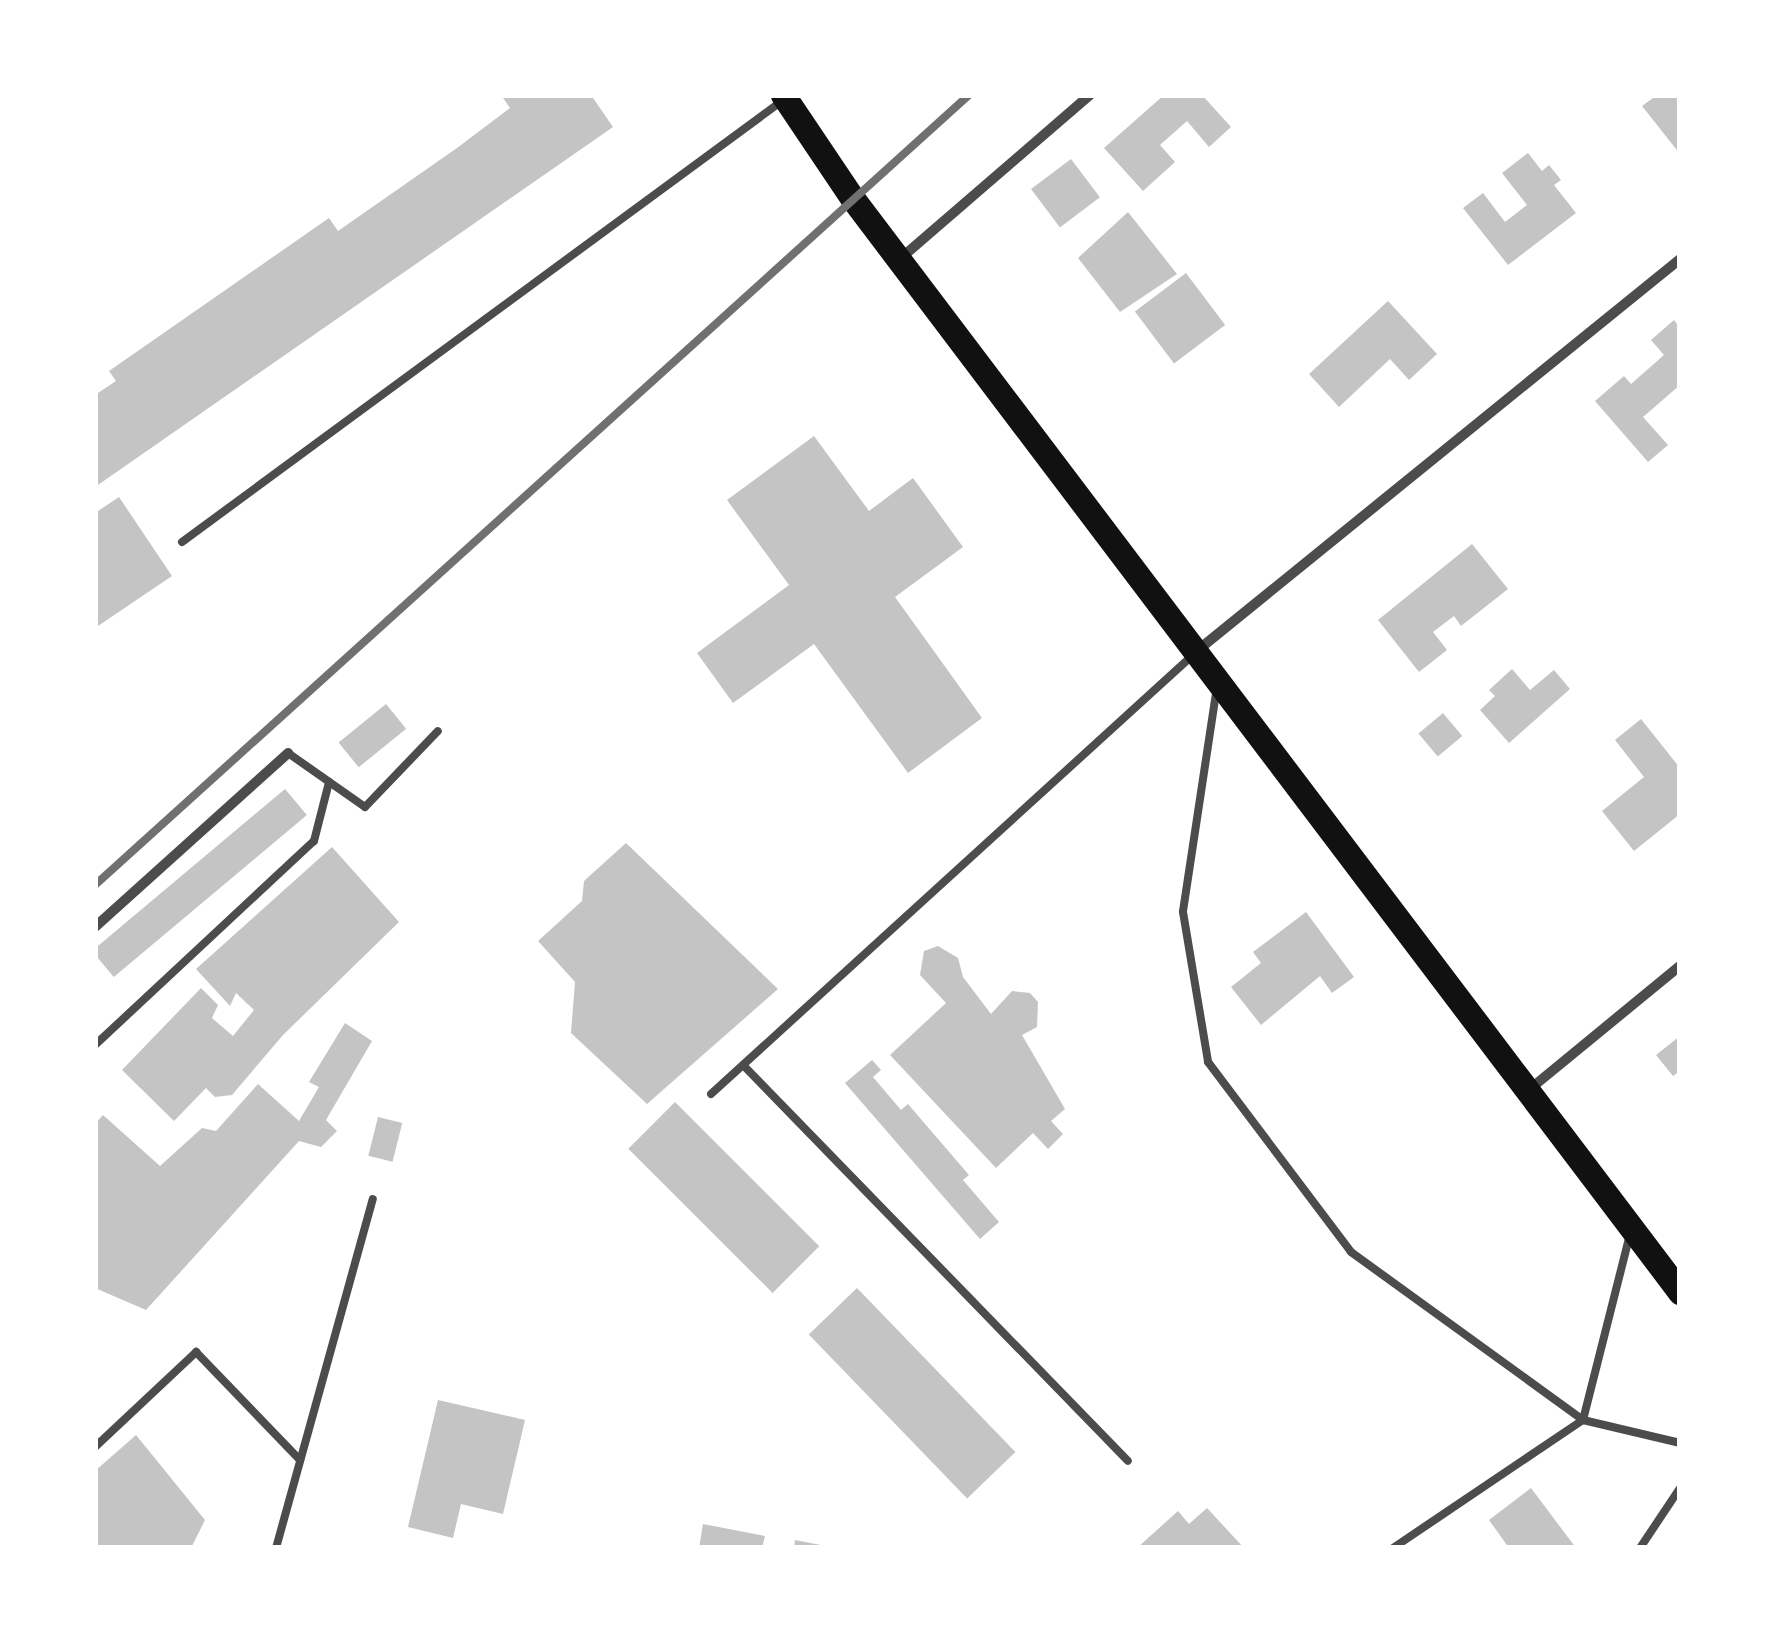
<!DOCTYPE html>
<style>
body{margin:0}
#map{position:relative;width:1775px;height:1643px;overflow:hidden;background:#fff;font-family:Overpass,sans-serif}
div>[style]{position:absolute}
.building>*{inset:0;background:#c4c4c4;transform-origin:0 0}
.service>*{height:8px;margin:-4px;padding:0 4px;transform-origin:4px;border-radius:4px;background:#4c4c4c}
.minor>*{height:10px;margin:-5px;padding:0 5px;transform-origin:5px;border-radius:5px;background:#4c4c4c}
.primary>*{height:25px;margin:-12.5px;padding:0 12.5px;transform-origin:12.5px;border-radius:12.5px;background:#111}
.rail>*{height:8px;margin:-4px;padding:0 4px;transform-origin:4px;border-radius:4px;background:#707070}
span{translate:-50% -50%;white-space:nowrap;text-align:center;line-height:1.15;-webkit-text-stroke:10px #fff;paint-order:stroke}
.frame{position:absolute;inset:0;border:98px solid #fff;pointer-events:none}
</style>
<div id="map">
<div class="building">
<div style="clip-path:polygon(501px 95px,591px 95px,613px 127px,95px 487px,95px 395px,116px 381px,109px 371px,329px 218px,338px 231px,457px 148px,510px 108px)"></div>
<div style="clip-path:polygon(1164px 95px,1202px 95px,1231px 127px,1209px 147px,1187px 121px,1160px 145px,1175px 162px,1143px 191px,1104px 148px)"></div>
<div style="clip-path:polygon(1657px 95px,1680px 95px,1680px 154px,1642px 106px)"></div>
<div style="clip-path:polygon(1528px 153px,1542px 171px,1549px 165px,1561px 180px,1554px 185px,1576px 213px,1508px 265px,1463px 208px,1483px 193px,1505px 222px,1527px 205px,1502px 173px)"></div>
<div style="left:1071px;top:159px;width:48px;height:50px;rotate:53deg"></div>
<div style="clip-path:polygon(1128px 212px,1177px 274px,1120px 312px,1078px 258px)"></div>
<div style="left:1186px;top:273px;width:65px;height:64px;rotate:53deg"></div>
<div style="clip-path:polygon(1388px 301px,1437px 354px,1409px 380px,1390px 359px,1339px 407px,1309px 374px)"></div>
<div style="clip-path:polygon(1674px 320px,1680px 328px,1680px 385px,1643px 417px,1668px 445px,1648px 462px,1595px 401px,1624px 376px,1631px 384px,1664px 355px,1651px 340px)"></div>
<div style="clip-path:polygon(814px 436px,869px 511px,913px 478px,963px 547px,895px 597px,982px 718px,908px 773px,814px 644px,733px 703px,697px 653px,789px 585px,727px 500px)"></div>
<div style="clip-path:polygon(119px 497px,172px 576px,95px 628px,95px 513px)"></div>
<div style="clip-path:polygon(1472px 544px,1508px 589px,1461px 626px,1454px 616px,1433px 632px,1447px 650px,1419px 672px,1378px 620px)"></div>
<div style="clip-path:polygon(1512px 669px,1530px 690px,1554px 670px,1570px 689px,1509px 743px,1480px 710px,1495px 696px,1489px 690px)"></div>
<div style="left:386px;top:704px;width:32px;height:61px;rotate:51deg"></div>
<div style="left:1443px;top:713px;width:30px;height:32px;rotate:50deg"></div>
<div style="clip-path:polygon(1641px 719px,1680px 768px,1680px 814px,1634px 851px,1602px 811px,1644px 777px,1615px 740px)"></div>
<div style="left:285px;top:789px;width:34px;height:252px;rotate:50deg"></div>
<div style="clip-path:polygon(626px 843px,778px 989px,647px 1104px,571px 1033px,575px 982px,538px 941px,582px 901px,584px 881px)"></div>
<div style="clip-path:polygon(332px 847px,399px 922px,283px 1035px,232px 1095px,215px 1097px,206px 1088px,174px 1121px,122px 1070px,201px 988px,218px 1005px,212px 1018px,233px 1036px,254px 1010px,236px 993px,230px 1006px,196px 969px)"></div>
<div style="clip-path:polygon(1306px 912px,1354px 977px,1332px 993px,1320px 976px,1261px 1025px,1231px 987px,1261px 963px,1253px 952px)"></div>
<div style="clip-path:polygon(938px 946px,958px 958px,963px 977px,991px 1014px,1012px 991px,1030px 993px,1038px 1002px,1037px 1027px,1022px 1035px,1065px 1109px,1051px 1121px,1063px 1134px,1048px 1149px,1033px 1133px,996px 1168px,890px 1055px,946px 1003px,920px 975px,924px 951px)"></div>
<div style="clip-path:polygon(345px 1023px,372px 1041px,326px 1120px,337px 1131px,321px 1147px,299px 1141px,146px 1310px,95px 1288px,95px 1124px,103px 1115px,160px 1166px,202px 1128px,216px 1131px,258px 1084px,299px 1121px,319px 1087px,309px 1082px)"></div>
<div style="clip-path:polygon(1680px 1036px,1680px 1071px,1673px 1076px,1656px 1055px)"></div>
<div style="clip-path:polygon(872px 1060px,881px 1070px,873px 1077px,901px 1110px,908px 1104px,969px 1175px,963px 1180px,999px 1222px,980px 1239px,845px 1083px)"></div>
<div style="left:675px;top:1102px;width:204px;height:66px;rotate:45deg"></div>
<div style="left:378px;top:1117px;width:25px;height:40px;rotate:14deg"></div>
<div style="left:857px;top:1288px;width:228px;height:67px;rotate:46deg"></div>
<div style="clip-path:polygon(438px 1400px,525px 1420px,503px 1514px,461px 1504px,453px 1538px,408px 1527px)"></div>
<div style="clip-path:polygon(136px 1435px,205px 1520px,191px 1548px,95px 1548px,95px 1471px)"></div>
<div style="clip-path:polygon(1531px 1488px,1576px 1548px,1509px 1548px,1489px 1520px)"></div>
<div style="clip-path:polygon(1207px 1508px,1244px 1548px,1137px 1548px,1178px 1511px,1189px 1524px)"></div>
<div style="clip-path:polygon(703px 1524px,765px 1536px,762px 1548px,699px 1548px)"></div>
<div style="clip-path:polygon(795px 1540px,826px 1546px,826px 1548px,794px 1548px)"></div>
</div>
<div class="service">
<div style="left:182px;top:542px;width:745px;rotate:-36.32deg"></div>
<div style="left:1216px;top:693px;width:221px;rotate:98.6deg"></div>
<div style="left:1183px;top:912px;width:152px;rotate:80.5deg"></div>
<div style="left:1208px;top:1062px;width:238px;rotate:53deg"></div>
<div style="left:1351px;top:1252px;width:286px;rotate:35.9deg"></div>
<div style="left:1583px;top:1420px;width:100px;rotate:13.3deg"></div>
<div style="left:288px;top:753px;width:94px;rotate:35deg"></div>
<div style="left:365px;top:807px;width:105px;rotate:-46.2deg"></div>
<div style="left:95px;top:1045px;width:299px;rotate:-43deg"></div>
<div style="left:314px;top:841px;width:61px;rotate:-75.7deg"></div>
<div style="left:743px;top:1065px;width:552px;rotate:45.81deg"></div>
<div style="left:711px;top:1094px;width:653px;rotate:-42.33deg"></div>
<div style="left:95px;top:1447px;width:139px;rotate:-43.2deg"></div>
<div style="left:196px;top:1352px;width:150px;rotate:46.1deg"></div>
<div style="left:276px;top:1548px;width:362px;rotate:-74.5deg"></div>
<div style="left:1393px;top:1548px;width:229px;rotate:-34deg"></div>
<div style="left:1583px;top:1420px;width:188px;rotate:-75.8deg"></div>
<div style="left:1640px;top:1548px;width:72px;rotate:-56.3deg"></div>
</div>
<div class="minor">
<div style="left:901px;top:258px;width:250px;rotate:-40.8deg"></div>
<div style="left:1198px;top:650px;width:621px;rotate:-39.05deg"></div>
<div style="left:95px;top:927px;width:260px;rotate:-42deg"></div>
<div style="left:1530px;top:1089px;width:194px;rotate:-39.4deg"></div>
</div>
<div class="primary">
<div style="left:783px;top:95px;width:125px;rotate:56.1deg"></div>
<div style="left:853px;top:199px;width:1371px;rotate:52.89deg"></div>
</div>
<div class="rail">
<div style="left:95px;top:885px;width:1178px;rotate:-42.11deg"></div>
</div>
<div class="frame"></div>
</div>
